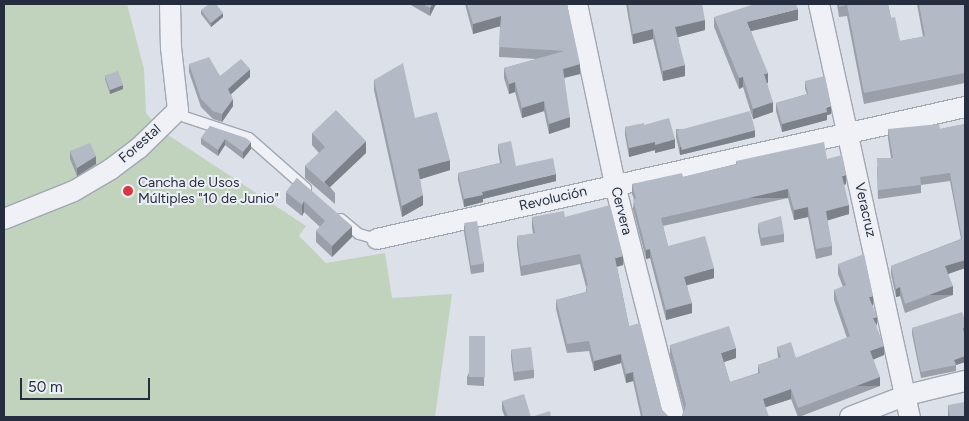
<!DOCTYPE html>
<meta charset="utf-8">
<style>
body{margin:0}
#map{position:relative;width:969px;height:421px;overflow:hidden;background:#dce0e8;font-family:Figtree,sans-serif}
div>[style]{position:absolute}
.green>*{inset:0;background:#c1d2bd}
.roads{filter:drop-shadow(1px 0 #a1a7b2) drop-shadow(-1px 0 #a1a7b2) drop-shadow(0 1px #a1a7b2) drop-shadow(0 -1px #a1a7b2)}
.lane>*{height:10px;margin:-5px;padding:0 5px;transform-origin:5px;border-radius:5px;background:#eff1f6}
.street>*{height:20px;margin:-10px;padding:0 10px;transform-origin:10px;border-radius:10px;background:#eff1f6}
.wall>*{inset:0;background:#9a9fa9}
.shaded-wall>*{inset:0;background:#7d828a;transform-origin:0 0}
.building>*{inset:0;background:#b3b9c5;transform-origin:0 0}
.dots>*{width:14px;height:14px;translate:-50% -50%;box-sizing:border-box;border:2px solid #eceff5;border-radius:50%}
span{translate:-50% -50%;white-space:nowrap;text-align:center;line-height:1.15;-webkit-text-stroke:4px #eceff5;paint-order:stroke}
.street-label{font-size:14px;color:#252d3f}
.poi-label{font-size:14px;color:#252d3f}
.left{translate:0 -50%;text-align:left}
.frame{position:absolute;inset:0;border:5px solid #252d3f;pointer-events:none}
.scale{position:absolute;left:20px;top:378px;width:130px;height:22px;box-sizing:border-box;border:2px solid #252d3f;border-top:0;padding-left:6px;font-size:15px;line-height:18px;white-space:nowrap;color:#252d3f;-webkit-text-stroke:4px #eceff5;paint-order:stroke}
</style>
<div id="map">
<div class="green">
<div style="clip-path:polygon(4px 4px,127px 4px,144px 69px,146px 113px,159px 129px,306px 226px,299px 236px,326px 263px,385px 253px,392px 298px,452px 294px,435px 417px,4px 417px)"></div>
</div>
<div class="roads">
<div class="lane">
<div style="left:178px;top:110px;width:10px;rotate:45deg"></div>
<div style="left:185px;top:117px;width:67px;rotate:18.2deg"></div>
<div style="left:249px;top:138px;width:76px;rotate:41.3deg"></div>
<div style="left:341px;top:219px;width:23px;rotate:40deg"></div>
<div style="left:359px;top:234px;width:19px;rotate:16deg"></div>
</div>
<div class="street">
<div style="left:577px;top:4px;width:185px;rotate:78.1deg"></div>
<div style="left:615px;top:185px;width:239px;rotate:75.7deg"></div>
<div style="left:819px;top:4px;width:423px;rotate:77.6deg"></div>
<div style="left:4px;top:219px;width:75px;rotate:-21.8deg"></div>
<div style="left:74px;top:191px;width:43px;rotate:-30.7deg"></div>
<div style="left:111px;top:169px;width:34px;rotate:-37deg"></div>
<div style="left:138px;top:149px;width:56px;rotate:-44.3deg"></div>
<div style="left:178px;top:110px;width:62px;rotate:-96.4deg"></div>
<div style="left:171px;top:48px;width:44px;rotate:-91.3deg"></div>
<div style="left:377px;top:239px;width:603px;rotate:-12.65deg"></div>
<div style="left:850px;top:417px;width:61px;rotate:-21.1deg"></div>
<div style="left:907px;top:395px;width:60px;rotate:-13.6deg"></div>
</div>
</div>
<div class="wall">
<div style="clip-path:polygon(409px 4px,436px 4px,430px 16px)"></div>
<div style="clip-path:polygon(465px 4px,567px 4px,580px 74px,564px 78px,570px 127px,549px 134px,544px 111px,522px 118px,515px 92px,509px 94px,504px 78px,504px 68px,537px 59px,499px 57px,500px 26px,473px 34px)"></div>
<div style="clip-path:polygon(626px 4px,702px 4px,705px 30px,678px 37px,685px 76px,663px 81px,653px 39px,633px 44px)"></div>
<div style="clip-path:polygon(837px 4px,888px 4px,891px 18px,900px 41px,923px 37px,917px 4px,965px 4px,965px 83px,864px 104px,847px 16px,839px 17px)"></div>
<div style="clip-path:polygon(201px 10px,223px 17px,211px 27px,201px 14px)"></div>
<div style="clip-path:polygon(714px 17px,798px 20px,751px 31px,768px 83px,767px 83px,773px 112px,753px 119px,743px 87px,739px 89px,714px 27px)"></div>
<div style="clip-path:polygon(189px 64px,220px 76px,250px 77px,231px 94px,233px 106px,222px 122px,213px 119px,201px 107px,189px 72px)"></div>
<div style="clip-path:polygon(105px 75px,123px 89px,110px 94px,105px 79px)"></div>
<div style="clip-path:polygon(374px 80px,415px 118px,450px 170px,420px 179px,423px 205px,402px 217px,374px 90px)"></div>
<div style="clip-path:polygon(805px 81px,831px 114px,827px 115px,827px 120px,782px 132px,776px 111px,776px 103px,807px 94px,805px 89px)"></div>
<div style="clip-path:polygon(965px 124px,965px 268px,948px 274px,953px 295px,905px 313px,900px 296px,896px 297px,891px 274px,891px 266px,961px 239px,950px 181px,921px 185px,921px 193px,878px 199px,877px 167px,891px 158px,888px 138px,888px 129px,940px 129px)"></div>
<div style="clip-path:polygon(644px 125px,675px 148px,655px 153px,655px 150px,629px 157px,625px 135px,625px 127px)"></div>
<div style="clip-path:polygon(210px 126px,251px 149px,243px 159px,225px 145px,218px 156px,201px 144px,201px 138px)"></div>
<div style="clip-path:polygon(676px 129px,755px 137px,680px 155px,676px 137px)"></div>
<div style="clip-path:polygon(312px 133px,366px 153px,330px 187px,335px 193px,335px 204px,305px 178px,305px 166px,319px 153px,312px 145px)"></div>
<div style="clip-path:polygon(498px 144px,516px 166px,556px 181px,483px 199px,483px 202px,464px 207px,458px 180px,458px 173px,500px 163px,498px 151px)"></div>
<div style="clip-path:polygon(70px 151px,96px 164px,77px 176px,70px 159px)"></div>
<div style="clip-path:polygon(827px 159px,846px 184px,844px 185px,849px 214px,827px 220px,832px 246px,832px 255px,816px 259px,808px 217px,794px 220px,788px 198px,663px 226px,668px 246px,714px 278px,687px 285px,692px 313px,666px 320px,650px 258px,646px 259px,633px 209px,634px 199px,632px 194px,632px 184px,683px 177px,736px 164px,736px 161px)"></div>
<div style="clip-path:polygon(297px 178px,352px 237px,332px 257px,316px 242px,316px 231px,320px 227px,304px 212px,302px 216px,286px 203px,286px 192px)"></div>
<div style="clip-path:polygon(532px 217px,565px 217px,623px 265px,617px 267px,629px 326px,662px 410px,669px 417px,641px 417px,633px 381px,626px 383px,621px 363px,594px 371px,589px 351px,567px 353px,556px 309px,556px 300px,586px 292px,586px 287px,580px 264px,521px 276px,517px 246px,517px 236px,533px 234px,532px 227px)"></div>
<div style="clip-path:polygon(758px 223px,784px 234px,784px 242px,761px 246px,758px 231px)"></div>
<div style="clip-path:polygon(464px 224px,484px 263px,484px 272px,471px 274px,464px 232px)"></div>
<div style="clip-path:polygon(838px 264px,873px 305px,872px 306px,876px 327px,884px 355px,873px 359px,880px 386px,799px 417px,798px 417px,791px 399px,766px 407px,682px 416px,684px 409px,670px 355px,670px 345px,736px 358px,724px 362px,730px 382px,758px 373px,758px 365px,778px 358px,777px 347px,796px 358px,847px 338px,834px 300px,834px 290px,843px 287px,838px 274px)"></div>
<div style="clip-path:polygon(965px 320px,965px 334px,964px 334px,965px 337px,965px 362px,956px 365px,956px 371px,921px 378px,912px 334px,912px 328px)"></div>
<div style="clip-path:polygon(485px 336px,484px 386px,467px 385px,467px 377px)"></div>
<div style="clip-path:polygon(511px 350px,534px 370px,534px 378px,514px 381px,511px 358px)"></div>
<div style="clip-path:polygon(502px 401px,531px 417px,551px 417px,505px 417px,502px 410px)"></div>
<div style="clip-path:polygon(948px 405px,965px 417px,948px 417px)"></div>
</div>
<div class="shaded-wall">
<div style="clip-path:polygon(432px 4px,436px 4px,430px 16px,430px 8px)"></div>
<div style="clip-path:polygon(798px 9px,798px 20px,747px 32px,747px 22px)"></div>
<div style="clip-path:polygon(223px 13px,223px 17px,211px 27px,211px 23px)"></div>
<div style="clip-path:polygon(501px 16px,501px 26px,473px 34px,473px 24px)"></div>
<div style="clip-path:polygon(705px 20px,705px 30px,675px 38px,675px 27px)"></div>
<div style="clip-path:polygon(653px 29px,653px 39px,633px 44px,633px 34px)"></div>
<div style="clip-path:polygon(580px 64px,580px 74px,563px 78px,563px 69px)"></div>
<div style="clip-path:polygon(685px 65px,685px 76px,663px 81px,663px 71px)"></div>
<div style="clip-path:polygon(250px 69px,250px 77px,228px 97px,228px 89px)"></div>
<div style="clip-path:polygon(768px 73px,768px 83px,764px 84px,764px 74px)"></div>
<div style="clip-path:polygon(743px 77px,743px 87px,739px 89px,739px 78px)"></div>
<div style="clip-path:polygon(515px 82px,515px 92px,509px 94px,509px 84px)"></div>
<div style="clip-path:polygon(123px 85px,123px 89px,110px 94px,110px 90px)"></div>
<div style="clip-path:polygon(233px 99px,233px 106px,222px 122px,222px 114px)"></div>
<div style="clip-path:polygon(544px 101px,544px 111px,522px 118px,522px 108px)"></div>
<div style="clip-path:polygon(773px 102px,773px 112px,753px 119px,753px 109px)"></div>
<div style="clip-path:polygon(831px 106px,831px 114px,827px 115px,827px 120px,782px 132px,782px 124px)"></div>
<div style="clip-path:polygon(570px 117px,570px 127px,549px 134px,549px 124px)"></div>
<div style="clip-path:polygon(755px 130px,755px 137px,680px 155px,680px 147px)"></div>
<div style="clip-path:polygon(225px 139px,225px 145px,218px 156px,218px 150px)"></div>
<div style="clip-path:polygon(675px 139px,675px 148px,655px 153px,655px 145px)"></div>
<div style="clip-path:polygon(366px 141px,366px 153px,329px 188px,324px 182px)"></div>
<div style="clip-path:polygon(251px 142px,251px 149px,243px 159px,243px 152px)"></div>
<div style="clip-path:polygon(655px 142px,655px 150px,629px 157px,629px 148px)"></div>
<div style="clip-path:polygon(96px 156px,96px 164px,77px 176px,77px 168px)"></div>
<div style="clip-path:polygon(450px 160px,450px 170px,418px 180px,418px 169px)"></div>
<div style="clip-path:polygon(556px 174px,556px 181px,483px 199px,483px 202px,464px 207px,464px 199px,482px 192px)"></div>
<div style="clip-path:polygon(846px 175px,846px 184px,842px 185px,842px 176px)"></div>
<div style="left:788px;top:189px;width:9px;height:130px;rotate:90deg"></div>
<div style="clip-path:polygon(423px 195px,423px 205px,402px 217px,402px 206px)"></div>
<div style="clip-path:polygon(304px 201px,304px 212px,302px 216px,302px 205px)"></div>
<div style="clip-path:polygon(849px 205px,849px 214px,826px 221px,826px 211px)"></div>
<div style="clip-path:polygon(808px 207px,808px 217px,794px 220px,794px 210px)"></div>
<div style="clip-path:polygon(352px 226px,352px 237px,332px 257px,332px 246px)"></div>
<div style="clip-path:polygon(650px 249px,650px 258px,646px 259px,646px 250px)"></div>
<div style="clip-path:polygon(623px 256px,623px 265px,615px 267px,615px 258px)"></div>
<div style="clip-path:polygon(965px 260px,965px 268px,945px 275px,945px 266px)"></div>
<div style="clip-path:polygon(714px 268px,714px 278px,684px 286px,684px 277px)"></div>
<div style="left:953px;top:286px;width:9px;height:51px;rotate:90deg"></div>
<div style="clip-path:polygon(900px 287px,900px 296px,896px 297px,896px 289px)"></div>
<div style="clip-path:polygon(873px 296px,873px 305px,869px 307px,869px 297px)"></div>
<div style="clip-path:polygon(692px 303px,692px 313px,666px 320px,666px 310px)"></div>
<div style="clip-path:polygon(877px 317px,877px 326px,873px 318px)"></div>
<div style="clip-path:polygon(965px 327px,965px 334px,963px 335px,963px 328px)"></div>
<div style="clip-path:polygon(884px 346px,884px 355px,870px 361px,870px 351px)"></div>
<div style="clip-path:polygon(736px 348px,736px 358px,721px 363px,721px 353px)"></div>
<div style="clip-path:polygon(621px 354px,621px 363px,594px 371px,594px 361px)"></div>
<div style="clip-path:polygon(965px 356px,965px 362px,956px 365px,954px 360px)"></div>
<div style="clip-path:polygon(633px 372px,633px 381px,626px 383px,626px 374px)"></div>
<div style="left:880px;top:377px;width:9px;height:88px;rotate:90deg"></div>
<div style="clip-path:polygon(791px 389px,791px 399px,763px 408px,763px 399px)"></div>
</div>
<div class="building">
<div style="clip-path:polygon(209px 4px,216px 4px,223px 13px,211px 23px,201px 10px)"></div>
<div style="clip-path:polygon(423px 4px,432px 4px,430px 8px)"></div>
<div style="clip-path:polygon(467px 4px,567px 4px,580px 64px,563px 69px,570px 117px,549px 124px,544px 101px,522px 108px,515px 82px,509px 84px,504px 68px,564px 51px,499px 47px,501px 16px,473px 24px)"></div>
<div style="clip-path:polygon(628px 4px,702px 4px,705px 20px,675px 27px,685px 65px,663px 71px,653px 29px,633px 34px)"></div>
<div style="clip-path:polygon(755px 4px,796px 4px,798px 9px,747px 22px,768px 73px,764px 74px,773px 102px,753px 109px,743px 77px,739px 78px,714px 17px)"></div>
<div style="clip-path:polygon(839px 4px,888px 4px,891px 18px,895px 17px,900px 41px,925px 36px,919px 4px,965px 4px,965px 73px,864px 93px,847px 5px,839px 7px)"></div>
<div style="clip-path:polygon(209px 57px,220px 76px,241px 59px,250px 69px,228px 89px,233px 99px,222px 114px,213px 111px,201px 99px,189px 64px)"></div>
<div style="clip-path:polygon(403px 63px,415px 118px,437px 112px,450px 160px,418px 169px,423px 195px,402px 206px,374px 80px)"></div>
<div style="left:118px;top:71px;width:15px;height:14px;rotate:70deg"></div>
<div style="clip-path:polygon(825px 76px,831px 106px,826px 107px,827px 112px,782px 124px,776px 103px,808px 94px,805px 81px)"></div>
<div style="clip-path:polygon(336px 110px,366px 141px,324px 182px,335px 193px,305px 166px,325px 147px,312px 133px)"></div>
<div style="left:750px;top:111px;width:20px;height:76px;rotate:75deg"></div>
<div style="clip-path:polygon(669px 118px,675px 139px,655px 145px,655px 142px,629px 148px,625px 127px,644px 123px,644px 125px)"></div>
<div style="clip-path:polygon(939px 124px,940px 129px,965px 124px,965px 260px,945px 266px,953px 286px,905px 304px,900px 287px,896px 289px,891px 266px,962px 239px,950px 173px,920px 177px,921px 185px,878px 190px,877px 158px,893px 158px,888px 129px)"></div>
<div style="clip-path:polygon(210px 126px,246px 138px,251px 142px,243px 152px,225px 139px,218px 150px,201px 138px)"></div>
<div style="clip-path:polygon(511px 141px,516px 166px,553px 158px,556px 174px,482px 192px,483px 195px,464px 199px,458px 173px,502px 163px,498px 144px)"></div>
<div style="clip-path:polygon(824px 142px,827px 159px,842px 155px,846px 175px,842px 176px,849px 205px,826px 211px,832px 246px,816px 249px,808px 207px,794px 210px,788px 189px,661px 218px,668px 246px,705px 236px,714px 268px,684px 277px,692px 303px,666px 310px,650px 249px,646px 250px,633px 199px,636px 199px,632px 184px,682px 173px,683px 177px,737px 164px,736px 161px)"></div>
<div style="clip-path:polygon(90px 143px,96px 156px,77px 168px,70px 151px)"></div>
<div style="clip-path:polygon(297px 178px,352px 226px,332px 246px,316px 231px,325px 221px,304px 201px,302px 205px,286px 192px)"></div>
<div style="clip-path:polygon(610px 205px,623px 256px,615px 258px,629px 326px,640px 323px,662px 410px,669px 417px,643px 417px,633px 372px,626px 374px,621px 354px,594px 361px,589px 341px,567px 344px,556px 300px,587px 292px,586px 286px,588px 285px,580px 254px,521px 266px,517px 236px,535px 233px,532px 217px,564px 211px,565px 217px)"></div>
<div style="clip-path:polygon(781px 216px,784px 234px,761px 238px,758px 223px)"></div>
<div style="left:477px;top:221px;width:43px;height:13px;rotate:81deg"></div>
<div style="clip-path:polygon(864px 254px,873px 296px,869px 297px,877px 317px,873px 318px,884px 346px,870px 351px,880px 377px,798px 408px,791px 389px,763px 399px,769px 417px,678px 417px,682px 416px,686px 405px,670px 345px,729px 326px,736px 348px,721px 353px,730px 382px,760px 373px,758px 365px,781px 357px,777px 347px,791px 342px,796px 358px,850px 336px,834px 290px,846px 285px,838px 264px)"></div>
<div style="clip-path:polygon(962px 312px,965px 320px,965px 327px,963px 328px,965px 337px,965px 356px,954px 360px,956px 365px,921px 372px,912px 328px)"></div>
<div style="left:469px;top:336px;width:16px;height:41px"></div>
<div style="left:531px;top:347px;width:23px;height:20px;rotate:83deg"></div>
<div style="clip-path:polygon(524px 394px,531px 417px,550px 411px,551px 417px,508px 417px,502px 401px)"></div>
<div style="clip-path:polygon(965px 402px,965px 417px,950px 417px,948px 405px)"></div>
</div>
<div class="dots">
<div style="left:128px;top:191px;background:#d83642"></div>
</div>
<div class="street-label">
<span style="left:140px;top:144px;rotate:-41deg">Forestal</span>
<span style="left:553px;top:199px;rotate:-13deg">Revolución</span>
<span style="left:865px;top:210px;rotate:77deg">Veracruz</span>
<span style="left:621px;top:211px;rotate:76deg">Cervera</span>
</div>
<div class="poi-label">
<span class="left" style="left:138px;top:191px">Cancha de Usos<br>Múltiples "10 de Junio"</span>
</div>
<div class="frame"></div>
<div class="scale">50 m</div>
</div>
